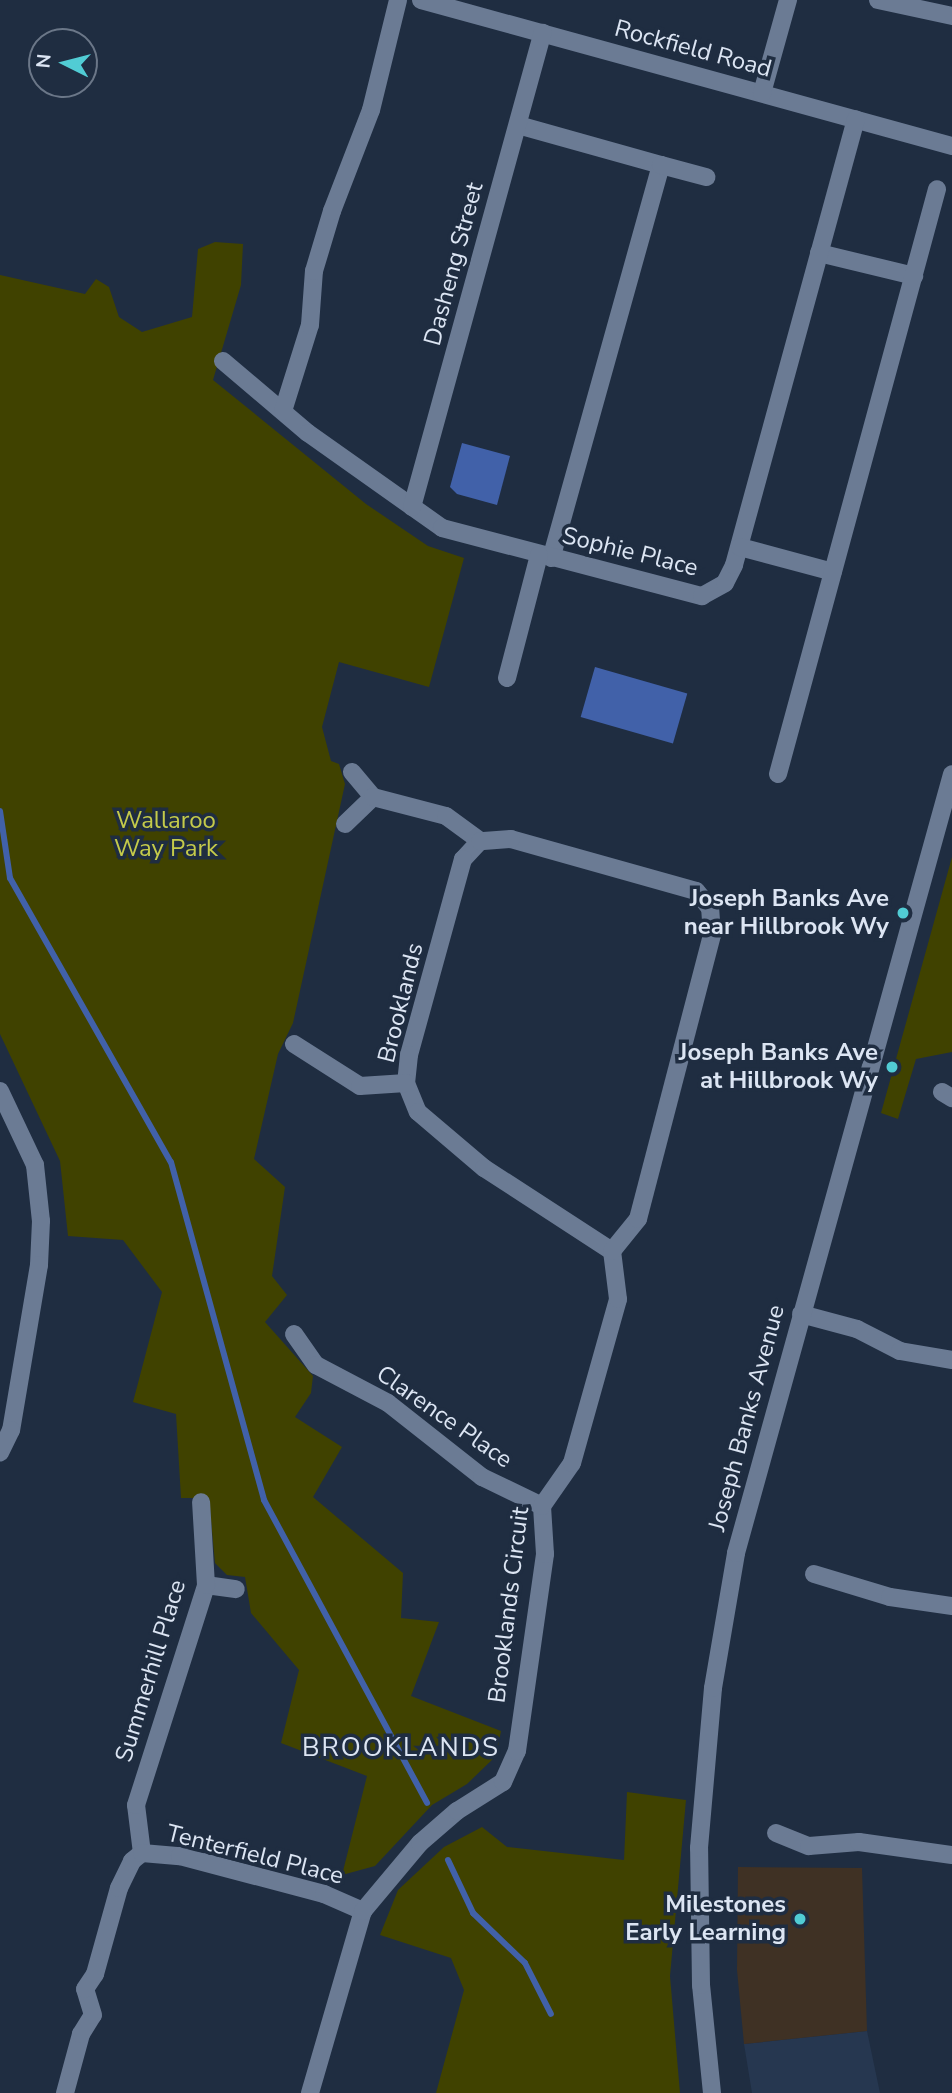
<!DOCTYPE html>
<style>
body{margin:0}
#map{position:relative;width:952px;height:2093px;overflow:hidden;background:#1f2d41;font-family:"Nunito Sans",sans-serif}
div>[style]{position:absolute}
.built>*{inset:0;background:#263750}
.education>*{inset:0;background:#3f3124}
.green>*{inset:0;background:#404200}
.water>*{inset:0;background:#4161a9;transform-origin:0 0}
.stream>*{height:6px;margin:-3px;padding:0 3px;transform-origin:3px;border-radius:3px;background:#4161a9}
.minor>*{height:18px;margin:-9px;padding:0 9px;transform-origin:9px;border-radius:9px;background:#6b7b94}
.tertiary>*{height:18px;margin:-9px;padding:0 9px;transform-origin:9px;border-radius:9px;background:#6b7b94}
.dots>*{width:19px;height:19px;translate:-50% -50%;box-sizing:border-box;border:4px solid #1f2d41;border-radius:50%}
span{translate:-50% -50%;white-space:nowrap;text-align:center;line-height:1.15;-webkit-text-stroke:7px #1f2d41;paint-order:stroke}
.street-label{font-size:24px;color:#dce5f3}
.park-label{font-size:24px;color:#c5cb4a}
.poi-label{font-size:24px;color:#dce5f3;font-weight:700}
.right{translate:-100% -50%;text-align:right}
.neighbourhood-label{font-size:26px;color:#dce5f3;letter-spacing:2px}
.north{position:absolute;left:28px;top:28px;width:70px;height:70px;box-sizing:border-box;background:#1f2d41;border:2px solid #6b7788;border-radius:50%;rotate:276deg;font-size:19px;font-weight:700;line-height:28px;text-align:center;color:#dce5f3}
.north::after{content:'';display:block;margin:auto;width:24px;height:32px;background:#51ccd4;clip-path:polygon(50% 0,100% 100%,50% 72%,0 100%)}
</style>
<div id="map">
<div class="built">
<div style="clip-path:polygon(867px 2031px,880px 2093px,752px 2093px,744px 2044px)"></div>
</div>
<div class="education">
<div style="clip-path:polygon(738px 1867px,862px 1868px,867px 2031px,744px 2044px,737px 1970px)"></div>
</div>
<div class="green">
<div style="clip-path:polygon(215px 242px,243px 244px,241px 285px,213px 380px,366px 504px,428px 546px,464px 558px,429px 687px,339px 662px,322px 727px,331px 761px,339px 764px,345px 784px,293px 1023px,278px 1054px,254px 1159px,285px 1187px,272px 1276px,287px 1295px,265px 1322px,313px 1376px,311px 1393px,295px 1417px,342px 1447px,313px 1497px,403px 1573px,401px 1618px,439px 1622px,411px 1696px,501px 1731px,496px 1756px,467px 1784px,432px 1805px,375px 1866px,342px 1875px,367px 1776px,281px 1743px,299px 1670px,251px 1613px,245px 1577px,227px 1575px,215px 1563px,209px 1498px,181px 1498px,176px 1414px,133px 1402px,162px 1292px,123px 1240px,68px 1236px,60px 1161px,0 1034px,0 275px,85px 294px,96px 279px,109px 287px,119px 317px,142px 332px,192px 317px,198px 249px)"></div>
<div style="clip-path:polygon(952px 857px,952px 1052px,916px 1059px,898px 1119px,881px 1113px)"></div>
<div style="clip-path:polygon(627px 1792px,686px 1800px,670px 1976px,680px 2093px,436px 2093px,464px 1990px,451px 1958px,380px 1935px,398px 1890px,444px 1847px,482px 1827px,507px 1847px,624px 1860px)"></div>
</div>
<div class="water">
<div style="clip-path:polygon(462px 443px,510px 456px,497px 505px,457px 494px,450px 487px)"></div>
<div style="left:595px;top:667px;width:96px;height:52px;rotate:16deg"></div>
</div>
<div class="stream">
<div style="left:0;top:811px;width:68px;rotate:81.5deg"></div>
<div style="left:10px;top:878px;width:326px;rotate:60.5deg"></div>
<div style="left:171px;top:1162px;width:351px;rotate:74.6deg"></div>
<div style="left:264px;top:1500px;width:344px;rotate:61.7deg"></div>
<div style="left:448px;top:1860px;width:59px;rotate:64.7deg"></div>
<div style="left:473px;top:1913px;width:72px;rotate:43.9deg"></div>
<div style="left:525px;top:1963px;width:57px;rotate:63deg"></div>
</div>
<div class="minor">
<div style="left:421px;top:0;width:551px;rotate:15.37deg"></div>
<div style="left:878px;top:0;width:76px;rotate:12.2deg"></div>
<div style="left:762px;top:93px;width:97px;rotate:-74.4deg"></div>
<div style="left:518px;top:125px;width:148px;rotate:15.6deg"></div>
<div style="left:661px;top:165px;width:408px;rotate:105.6deg"></div>
<div style="left:661px;top:165px;width:47px;rotate:14.9deg"></div>
<div style="left:819px;top:253px;width:98px;rotate:13.6deg"></div>
<div style="left:223px;top:361px;width:111px;rotate:40.3deg"></div>
<div style="left:308px;top:433px;width:164px;rotate:35.3deg"></div>
<div style="left:442px;top:528px;width:269px;rotate:14.7deg"></div>
<div style="left:702px;top:596px;width:26px;rotate:-29deg"></div>
<div style="left:725px;top:583px;width:20px;rotate:-63deg"></div>
<div style="left:734px;top:565px;width:462px;rotate:-74.7deg"></div>
<div style="left:283px;top:411px;width:90px;rotate:-72.6deg"></div>
<div style="left:310px;top:325px;width:54px;rotate:-85.8deg"></div>
<div style="left:314px;top:271px;width:63px;rotate:-73.3deg"></div>
<div style="left:332px;top:211px;width:108px;rotate:-68.9deg"></div>
<div style="left:371px;top:110px;width:113px;rotate:-76.2deg"></div>
<div style="left:412px;top:507px;width:492px;rotate:-74.6deg"></div>
<div style="left:740px;top:547px;width:96px;rotate:15deg"></div>
<div style="left:507px;top:678px;width:127px;rotate:-75.4deg"></div>
<div style="left:352px;top:772px;width:33px;rotate:50deg"></div>
<div style="left:778px;top:774px;width:606px;rotate:-74.79deg"></div>
<div style="left:345px;top:824px;width:39px;rotate:-44deg"></div>
<div style="left:373px;top:797px;width:75px;rotate:14.6deg"></div>
<div style="left:446px;top:816px;width:42px;rotate:36.3deg"></div>
<div style="left:480px;top:841px;width:25px;rotate:133deg"></div>
<div style="left:463px;top:859px;width:203px;rotate:105.4deg"></div>
<div style="left:409px;top:1055px;width:28px;rotate:96deg"></div>
<div style="left:406px;top:1083px;width:31px;rotate:68deg"></div>
<div style="left:418px;top:1112px;width:87px;rotate:40.3deg"></div>
<div style="left:484px;top:1168px;width:153px;rotate:33deg"></div>
<div style="left:294px;top:1044px;width:78px;rotate:32.5deg"></div>
<div style="left:360px;top:1086px;width:46px;rotate:-3.7deg"></div>
<div style="left:0;top:1091px;width:82px;rotate:64.7deg"></div>
<div style="left:35px;top:1165px;width:56px;rotate:83.9deg"></div>
<div style="left:41px;top:1221px;width:44px;rotate:92.6deg"></div>
<div style="left:39px;top:1265px;width:167px;rotate:99.6deg"></div>
<div style="left:11px;top:1430px;width:25px;rotate:116deg"></div>
<div style="left:942px;top:1092px;width:12px;rotate:31deg"></div>
<div style="left:801px;top:1314px;width:58px;rotate:15deg"></div>
<div style="left:857px;top:1329px;width:48px;rotate:27.1deg"></div>
<div style="left:900px;top:1351px;width:53px;rotate:9.8deg"></div>
<div style="left:294px;top:1334px;width:38px;rotate:55deg"></div>
<div style="left:316px;top:1365px;width:81px;rotate:27.8deg"></div>
<div style="left:388px;top:1403px;width:120px;rotate:38.2deg"></div>
<div style="left:482px;top:1477px;width:67px;rotate:25.8deg"></div>
<div style="left:814px;top:1574px;width:79px;rotate:16.8deg"></div>
<div style="left:890px;top:1597px;width:63px;rotate:8.3deg"></div>
<div style="left:206px;top:1585px;width:30px;rotate:8deg"></div>
<div style="left:776px;top:1833px;width:35px;rotate:22deg"></div>
<div style="left:809px;top:1846px;width:50px;rotate:-4.6deg"></div>
<div style="left:859px;top:1842px;width:94px;rotate:8deg"></div>
<div style="left:142px;top:1853px;width:48px;rotate:-97.1deg"></div>
<div style="left:136px;top:1805px;width:231px;rotate:-72.3deg"></div>
<div style="left:206px;top:1585px;width:83px;rotate:-93.4deg"></div>
<div style="left:65px;top:2093px;width:61px;rotate:-74.8deg"></div>
<div style="left:81px;top:2034px;width:22px;rotate:-58deg"></div>
<div style="left:93px;top:2015px;width:27px;rotate:-107deg"></div>
<div style="left:85px;top:1989px;width:18px;rotate:-56deg"></div>
<div style="left:95px;top:1974px;width:89px;rotate:-74.4deg"></div>
<div style="left:119px;top:1888px;width:30px;rotate:-64deg"></div>
<div style="left:132px;top:1861px;width:13px;rotate:-39deg"></div>
<div style="left:142px;top:1853px;width:38px;rotate:5deg"></div>
<div style="left:180px;top:1856px;width:149px;rotate:14.8deg"></div>
<div style="left:324px;top:1894px;width:43px;rotate:23.6deg"></div>
<div style="left:310px;top:2093px;width:190px;rotate:-73.8deg"></div>
<div style="left:363px;top:1911px;width:89px;rotate:-50deg"></div>
<div style="left:420px;top:1843px;width:49px;rotate:-40.9deg"></div>
<div style="left:457px;top:1811px;width:54px;rotate:-32.2deg"></div>
<div style="left:503px;top:1782px;width:34px;rotate:-66deg"></div>
<div style="left:517px;top:1751px;width:199px;rotate:-81.9deg"></div>
<div style="left:545px;top:1554px;width:48px;rotate:-93.6deg"></div>
<div style="left:542px;top:1506px;width:52px;rotate:-55.1deg"></div>
<div style="left:572px;top:1463px;width:170px;rotate:-74.3deg"></div>
<div style="left:618px;top:1299px;width:48px;rotate:-97.1deg"></div>
<div style="left:612px;top:1251px;width:41px;rotate:-50.9deg"></div>
<div style="left:638px;top:1219px;width:293px;rotate:-75.4deg"></div>
<div style="left:712px;top:935px;width:27px;rotate:-94deg"></div>
<div style="left:710px;top:908px;width:22px;rotate:-129deg"></div>
<div style="left:696px;top:891px;width:192px;rotate:-164.3deg"></div>
<div style="left:511px;top:839px;width:31px;rotate:176deg"></div>
</div>
<div class="tertiary">
<div style="left:712px;top:2093px;width:109px;rotate:-95.8deg"></div>
<div style="left:701px;top:1985px;width:137px;rotate:-90.8deg"></div>
<div style="left:699px;top:1848px;width:161px;rotate:-85deg"></div>
<div style="left:713px;top:1688px;width:137px;rotate:-80.3deg"></div>
<div style="left:736px;top:1553px;width:808px;rotate:-74.5deg"></div>
</div>
<div class="dots">
<div style="left:903px;top:913px;background:#51ccd4"></div>
<div style="left:892px;top:1067px;background:#51ccd4"></div>
<div style="left:800px;top:1919px;background:#51ccd4"></div>
</div>
<div class="street-label">
<span style="left:693px;top:49px;rotate:15deg">Rockfield Road</span>
<span style="left:454px;top:264px;rotate:-75deg">Dasheng Street</span>
<span style="left:630px;top:552px;rotate:14deg">Sophie Place</span>
<span style="left:401px;top:1003px;rotate:-76deg">Brooklands</span>
<span style="left:444px;top:1417px;rotate:35deg">Clarence Place</span>
<span style="left:747px;top:1418px;rotate:-75deg">Joseph Banks Avenue</span>
<span style="left:509px;top:1605px;rotate:-83deg">Brooklands Circuit</span>
<span style="left:151px;top:1671px;rotate:-73deg">Summerhill Place</span>
<span style="left:255px;top:1855px;rotate:14deg">Tenterfield Place</span>
</div>
<div class="park-label">
<span style="left:166px;top:835px">Wallaroo<br>Way Park</span>
</div>
<div class="poi-label">
<span class="right" style="left:889px;top:913px">Joseph Banks Ave<br>near Hillbrook Wy</span>
<span class="right" style="left:878px;top:1067px">Joseph Banks Ave<br>at Hillbrook Wy</span>
<span class="right" style="left:786px;top:1919px">Milestones<br>Early Learning</span>
</div>
<div class="neighbourhood-label">
<span style="left:401px;top:1748px">BROOKLANDS</span>
</div>
<div class="north">N</div>
</div>
